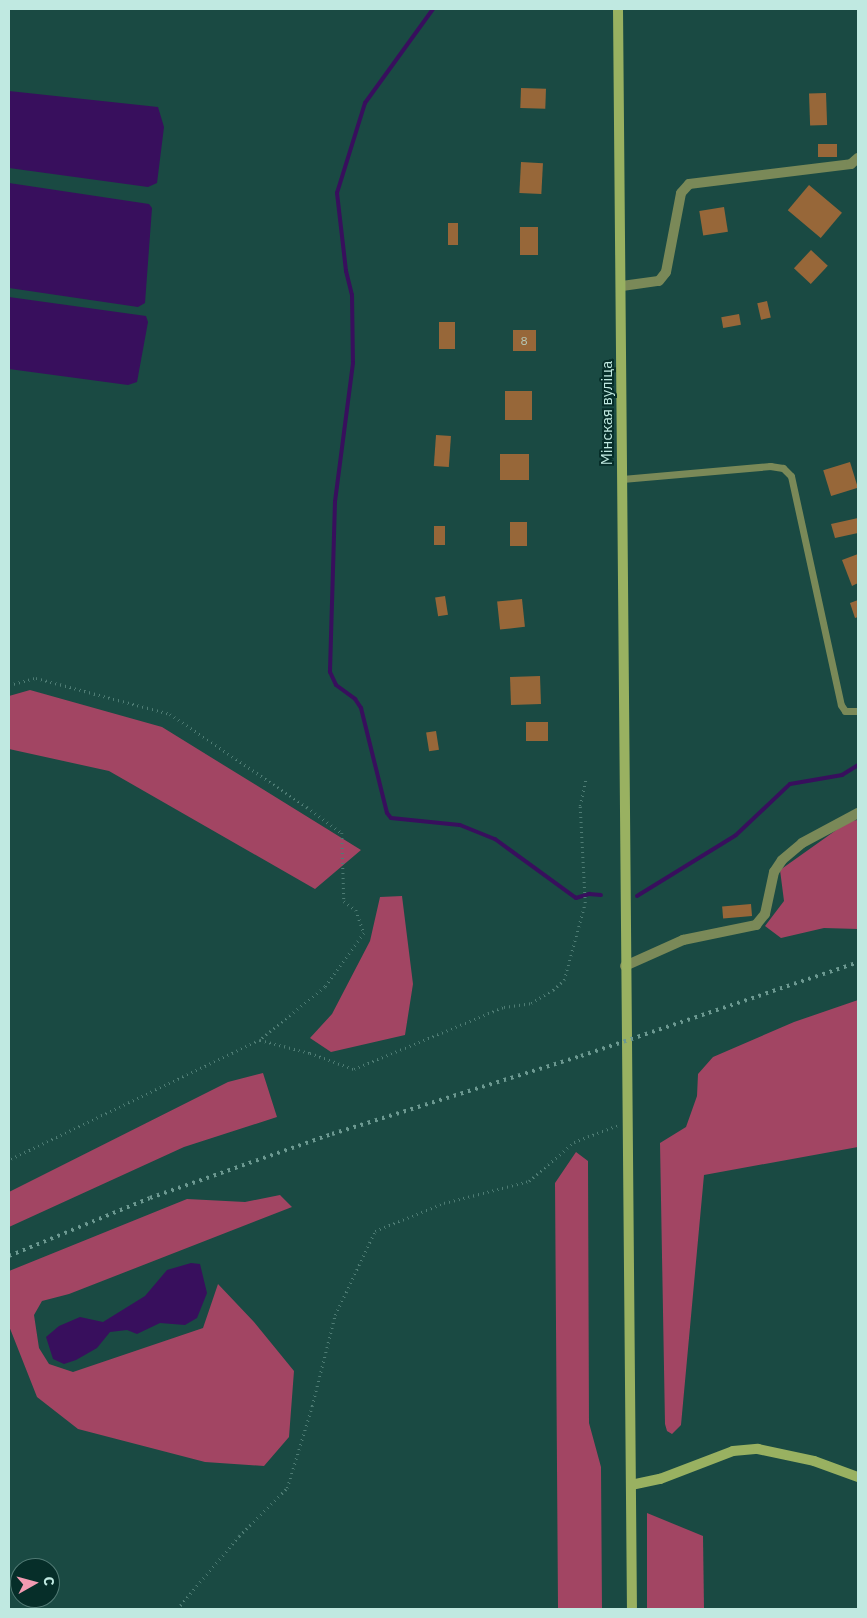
<!DOCTYPE html>
<meta charset="utf-8">
<style>
body{margin:0}
#map{position:relative;width:867px;height:1618px;overflow:hidden;background:#1a4a43;font-family:"IBM Plex Sans",sans-serif}
div>[style]{position:absolute}
.green>*{inset:0;background:#a24563}
.water>*{inset:0;background:#380f5d}
.stream>*{height:4px;margin:-2px;padding:0 2px;transform-origin:2px;border-radius:2px;background:#380f5d}
.building>*{inset:0;background:#976739;transform-origin:0 0}
.path>*{height:2.5px;margin-top:-1.25px;transform-origin:0;background:repeating-linear-gradient(90deg,#4e7c74 0 1px,transparent 0 5px)}
.lane>*{height:7px;margin:-3.5px;padding:0 3.5px;transform-origin:3.5px;border-radius:3.5px;background:#7a8958}
.street>*{height:10px;margin:-5px;padding:0 5px;transform-origin:5px;border-radius:5px;background:#7a8958}
.secondary>*{height:10px;margin:-5px;padding:0 5px;transform-origin:5px;border-radius:5px;background:#99b161}
.rail>*{height:4px;margin-top:-2px;transform-origin:0;background:repeating-linear-gradient(90deg,#6c9991 0 2.5px,transparent 0 7.5px)}
span{translate:-50% -50%;white-space:nowrap;text-align:center;line-height:1.15;-webkit-text-stroke:4px #062e29;paint-order:stroke}
.number-label{font-size:12px;color:#b6c8b7}
.number-label span{-webkit-text-stroke-width:0}
.street-label{font-size:15px;color:#c0e9e1}
.frame{position:absolute;inset:0;border:10px solid #c0e9e1;pointer-events:none}
.north{position:absolute;left:10px;top:1558px;width:50px;height:50px;box-sizing:border-box;background:#062e29;border:1px solid #507973;border-radius:50%;rotate:83deg;font-size:14px;font-weight:700;line-height:20px;text-align:center;color:#c0e9e1}
.north::after{content:'';display:block;margin:auto;width:18px;height:22px;background:#f19ab1;clip-path:polygon(50% 0,100% 100%,50% 72%,0 100%)}
</style>
<div id="map">
<div class="green">
<div style="clip-path:polygon(30px 690px,162px 727px,361px 850px,315px 889px,109px 771px,9px 749px,9px 696px)"></div>
<div style="clip-path:polygon(858px 820px,858px 929px,824px 928px,781px 938px,765px 926px,784px 901px,780px 870px,849px 821px)"></div>
<div style="clip-path:polygon(402px 896px,413px 984px,405px 1035px,331px 1052px,310px 1038px,332px 1014px,370px 941px,380px 897px)"></div>
<div style="clip-path:polygon(858px 1000px,858px 1147px,704px 1175px,681px 1425px,672px 1434px,667px 1431px,665px 1424px,660px 1143px,686px 1127px,697px 1096px,698px 1074px,713px 1057px,794px 1022px)"></div>
<div style="clip-path:polygon(263px 1073px,277px 1117px,184px 1147px,9px 1227px,9px 1192px,228px 1082px)"></div>
<div style="clip-path:polygon(576px 1152px,588px 1161px,589px 1423px,601px 1467px,602px 1609px,558px 1609px,555px 1183px)"></div>
<div style="clip-path:polygon(280px 1195px,292px 1207px,69px 1294px,42px 1301px,34px 1315px,39px 1348px,49px 1364px,73px 1372px,203px 1328px,218px 1284px,254px 1322px,294px 1371px,289px 1437px,264px 1466px,205px 1462px,78px 1429px,37px 1397px,9px 1326px,9px 1271px,187px 1199px,245px 1202px)"></div>
<div style="clip-path:polygon(647px 1513px,703px 1536px,704px 1609px,647px 1609px)"></div>
</div>
<div class="water">
<div style="clip-path:polygon(9px 91px,158px 107px,164px 127px,157px 183px,148px 187px,9px 168px)"></div>
<div style="clip-path:polygon(9px 183px,149px 204px,152px 208px,145px 303px,138px 307px,9px 288px)"></div>
<div style="clip-path:polygon(9px 297px,146px 316px,148px 322px,137px 382px,128px 385px,9px 369px)"></div>
<div style="clip-path:polygon(191px 1263px,200px 1264px,207px 1293px,197px 1318px,185px 1325px,160px 1323px,137px 1334px,127px 1330px,110px 1332px,97px 1348px,76px 1360px,64px 1364px,53px 1359px,46px 1337px,59px 1326px,80px 1317px,103px 1322px,145px 1296px,167px 1270px)"></div>
</div>
<div class="stream">
<div style="left:433px;top:9px;width:116px;rotate:125.9deg"></div>
<div style="left:365px;top:103px;width:94px;rotate:107.3deg"></div>
<div style="left:337px;top:193px;width:79px;rotate:83.4deg"></div>
<div style="left:346px;top:271px;width:25px;rotate:76deg"></div>
<div style="left:352px;top:295px;width:68px;rotate:89.2deg"></div>
<div style="left:353px;top:363px;width:140px;rotate:97.4deg"></div>
<div style="left:335px;top:502px;width:170px;rotate:91.7deg"></div>
<div style="left:330px;top:672px;width:14px;rotate:65deg"></div>
<div style="left:336px;top:685px;width:24px;rotate:36deg"></div>
<div style="left:355px;top:699px;width:11px;rotate:56deg"></div>
<div style="left:361px;top:708px;width:108px;rotate:76.1deg"></div>
<div style="left:387px;top:813px;width:6px;rotate:51deg"></div>
<div style="left:391px;top:818px;width:69px;rotate:5.8deg"></div>
<div style="left:460px;top:825px;width:38px;rotate:22deg"></div>
<div style="left:495px;top:839px;width:100px;rotate:36.1deg"></div>
<div style="left:576px;top:898px;width:14px;rotate:-17deg"></div>
<div style="left:589px;top:894px;width:12px;rotate:5deg"></div>
<div style="left:637px;top:896px;width:116px;rotate:-31.6deg"></div>
<div style="left:736px;top:835px;width:74px;rotate:-43.4deg"></div>
<div style="left:790px;top:784px;width:53px;rotate:-9.8deg"></div>
<div style="left:842px;top:775px;width:19px;rotate:-32deg"></div>
</div>
<div class="building">
<div style="left:521px;top:88px;width:25px;height:20px;rotate:2deg"></div>
<div style="left:826px;top:93px;width:32px;height:17px;rotate:88deg"></div>
<div style="left:818px;top:144px;width:19px;height:13px"></div>
<div style="left:521px;top:162px;width:22px;height:31px;rotate:3deg"></div>
<div style="left:809px;top:185px;width:43px;height:33px;rotate:40deg"></div>
<div style="left:724px;top:207px;width:25px;height:25px;rotate:81deg"></div>
<div style="left:448px;top:223px;width:10px;height:22px"></div>
<div style="left:520px;top:227px;width:18px;height:28px"></div>
<div style="left:811px;top:250px;width:23px;height:25px;rotate:43deg"></div>
<div style="left:767px;top:301px;width:17px;height:10px;rotate:77deg"></div>
<div style="left:739px;top:314px;width:11px;height:18px;rotate:80deg"></div>
<div style="left:439px;top:322px;width:16px;height:27px"></div>
<div style="left:513px;top:330px;width:23px;height:21px"></div>
<div style="left:505px;top:391px;width:27px;height:29px"></div>
<div style="left:436px;top:435px;width:15px;height:31px;rotate:4deg"></div>
<div style="left:500px;top:454px;width:29px;height:26px"></div>
<div style="left:850px;top:462px;width:27px;height:28px;rotate:73deg"></div>
<div style="clip-path:polygon(858px 518px,858px 533px,835px 538px,831px 524px)"></div>
<div style="left:510px;top:522px;width:17px;height:24px"></div>
<div style="left:434px;top:526px;width:11px;height:19px"></div>
<div style="clip-path:polygon(858px 554px,858px 583px,852px 586px,842px 560px)"></div>
<div style="left:445px;top:596px;width:19px;height:10px;rotate:81deg"></div>
<div style="left:522px;top:599px;width:28px;height:25px;rotate:84deg"></div>
<div style="clip-path:polygon(858px 600px,858px 617px,855px 618px,850px 603px)"></div>
<div style="left:540px;top:676px;width:28px;height:30px;rotate:88deg"></div>
<div style="left:548px;top:722px;width:19px;height:22px;rotate:90deg"></div>
<div style="left:436px;top:731px;width:19px;height:10px;rotate:81deg"></div>
<div style="left:751px;top:904px;width:12px;height:29px;rotate:85deg"></div>
</div>
<div class="path">
<div style="left:9px;top:685px;width:28px;rotate:-15deg"></div>
<div style="left:36px;top:678px;width:139px;rotate:15deg"></div>
<div style="left:170px;top:714px;width:166px;rotate:34.2deg"></div>
<div style="left:307px;top:807px;width:44px;rotate:36.6deg"></div>
<div style="left:342px;top:833px;width:68px;rotate:88.3deg"></div>
<div style="left:344px;top:901px;width:15px;rotate:37deg"></div>
<div style="left:356px;top:910px;width:24px;rotate:71deg"></div>
<div style="left:364px;top:933px;width:67px;rotate:125.8deg"></div>
<div style="left:325px;top:987px;width:84px;rotate:140.8deg"></div>
<div style="left:260px;top:1040px;width:278px;rotate:154.4deg"></div>
<div style="left:260px;top:1040px;width:52px;rotate:14.6deg"></div>
<div style="left:310px;top:1053px;width:47px;rotate:20deg"></div>
<div style="left:354px;top:1069px;width:162px;rotate:-22.5deg"></div>
<div style="left:504px;top:1007px;width:27px;rotate:-8deg"></div>
<div style="left:531px;top:1003px;width:26px;rotate:-31deg"></div>
<div style="left:553px;top:990px;width:15px;rotate:-42deg"></div>
<div style="left:564px;top:980px;width:80px;rotate:-74.7deg"></div>
<div style="left:585px;top:903px;width:97px;rotate:-93deg"></div>
<div style="left:580px;top:806px;width:29px;rotate:-78deg"></div>
<div style="left:177px;top:1609px;width:96px;rotate:-49.7deg"></div>
<div style="left:239px;top:1536px;width:68px;rotate:-45deg"></div>
<div style="left:287px;top:1488px;width:86px;rotate:-73deg"></div>
<div style="left:312px;top:1406px;width:94px;rotate:-75.8deg"></div>
<div style="left:335px;top:1315px;width:93px;rotate:-64.5deg"></div>
<div style="left:375px;top:1231px;width:74px;rotate:-22.1deg"></div>
<div style="left:444px;top:1203px;width:88px;rotate:-14.5deg"></div>
<div style="left:529px;top:1181px;width:60px;rotate:-40.9deg"></div>
<div style="left:574px;top:1142px;width:47px;rotate:-21.1deg"></div>
</div>
<div class="lane">
<div style="left:622px;top:479px;width:149px;rotate:-5deg"></div>
<div style="left:770px;top:466px;width:13px;rotate:9deg"></div>
<div style="left:783px;top:468px;width:11px;rotate:45deg"></div>
<div style="left:791px;top:476px;width:234px;rotate:77.7deg"></div>
<div style="left:841px;top:705px;width:7px;rotate:56deg"></div>
<div style="left:845px;top:711px;width:13px"></div>
</div>
<div class="street">
<div style="left:622px;top:286px;width:37px;rotate:-8deg"></div>
<div style="left:659px;top:281px;width:11px;rotate:-52deg"></div>
<div style="left:666px;top:272px;width:80px;rotate:-79.2deg"></div>
<div style="left:681px;top:193px;width:12px;rotate:-48deg"></div>
<div style="left:689px;top:184px;width:163px;rotate:-7deg"></div>
<div style="left:851px;top:164px;width:9px;rotate:-41deg"></div>
<div style="left:625px;top:966px;width:64px;rotate:-24.1deg"></div>
<div style="left:683px;top:940px;width:75px;rotate:-11.6deg"></div>
<div style="left:756px;top:925px;width:14px;rotate:-51deg"></div>
<div style="left:765px;top:914px;width:43px;rotate:-77.9deg"></div>
<div style="left:774px;top:872px;width:14px;rotate:-56deg"></div>
<div style="left:782px;top:860px;width:26px;rotate:-40deg"></div>
<div style="left:802px;top:843px;width:64px;rotate:-28.2deg"></div>
</div>
<div class="secondary">
<div style="left:618px;top:9px;width:1600px;rotate:89.5deg"></div>
<div style="left:631px;top:1485px;width:30px;rotate:-12deg"></div>
<div style="left:660px;top:1479px;width:78px;rotate:-21deg"></div>
<div style="left:733px;top:1451px;width:25px;rotate:-5deg"></div>
<div style="left:758px;top:1449px;width:57px;rotate:12.1deg"></div>
<div style="left:814px;top:1461px;width:47px;rotate:20deg"></div>
</div>
<div class="rail">
<div style="left:9px;top:1256px;width:152px;rotate:-22.4deg"></div>
<div style="left:150px;top:1198px;width:193px;rotate:-19.4deg"></div>
<div style="left:332px;top:1134px;width:261px;rotate:-17.4deg"></div>
<div style="left:581px;top:1056px;width:293px;rotate:-18.7deg"></div>
</div>
<div class="number-label">
<span style="left:524px;top:341px">8</span>
</div>
<div class="street-label">
<span style="left:607px;top:413px;rotate:-90deg">Мінская вуліца</span>
</div>
<div class="frame"></div>
<div class="north">С</div>
</div>
